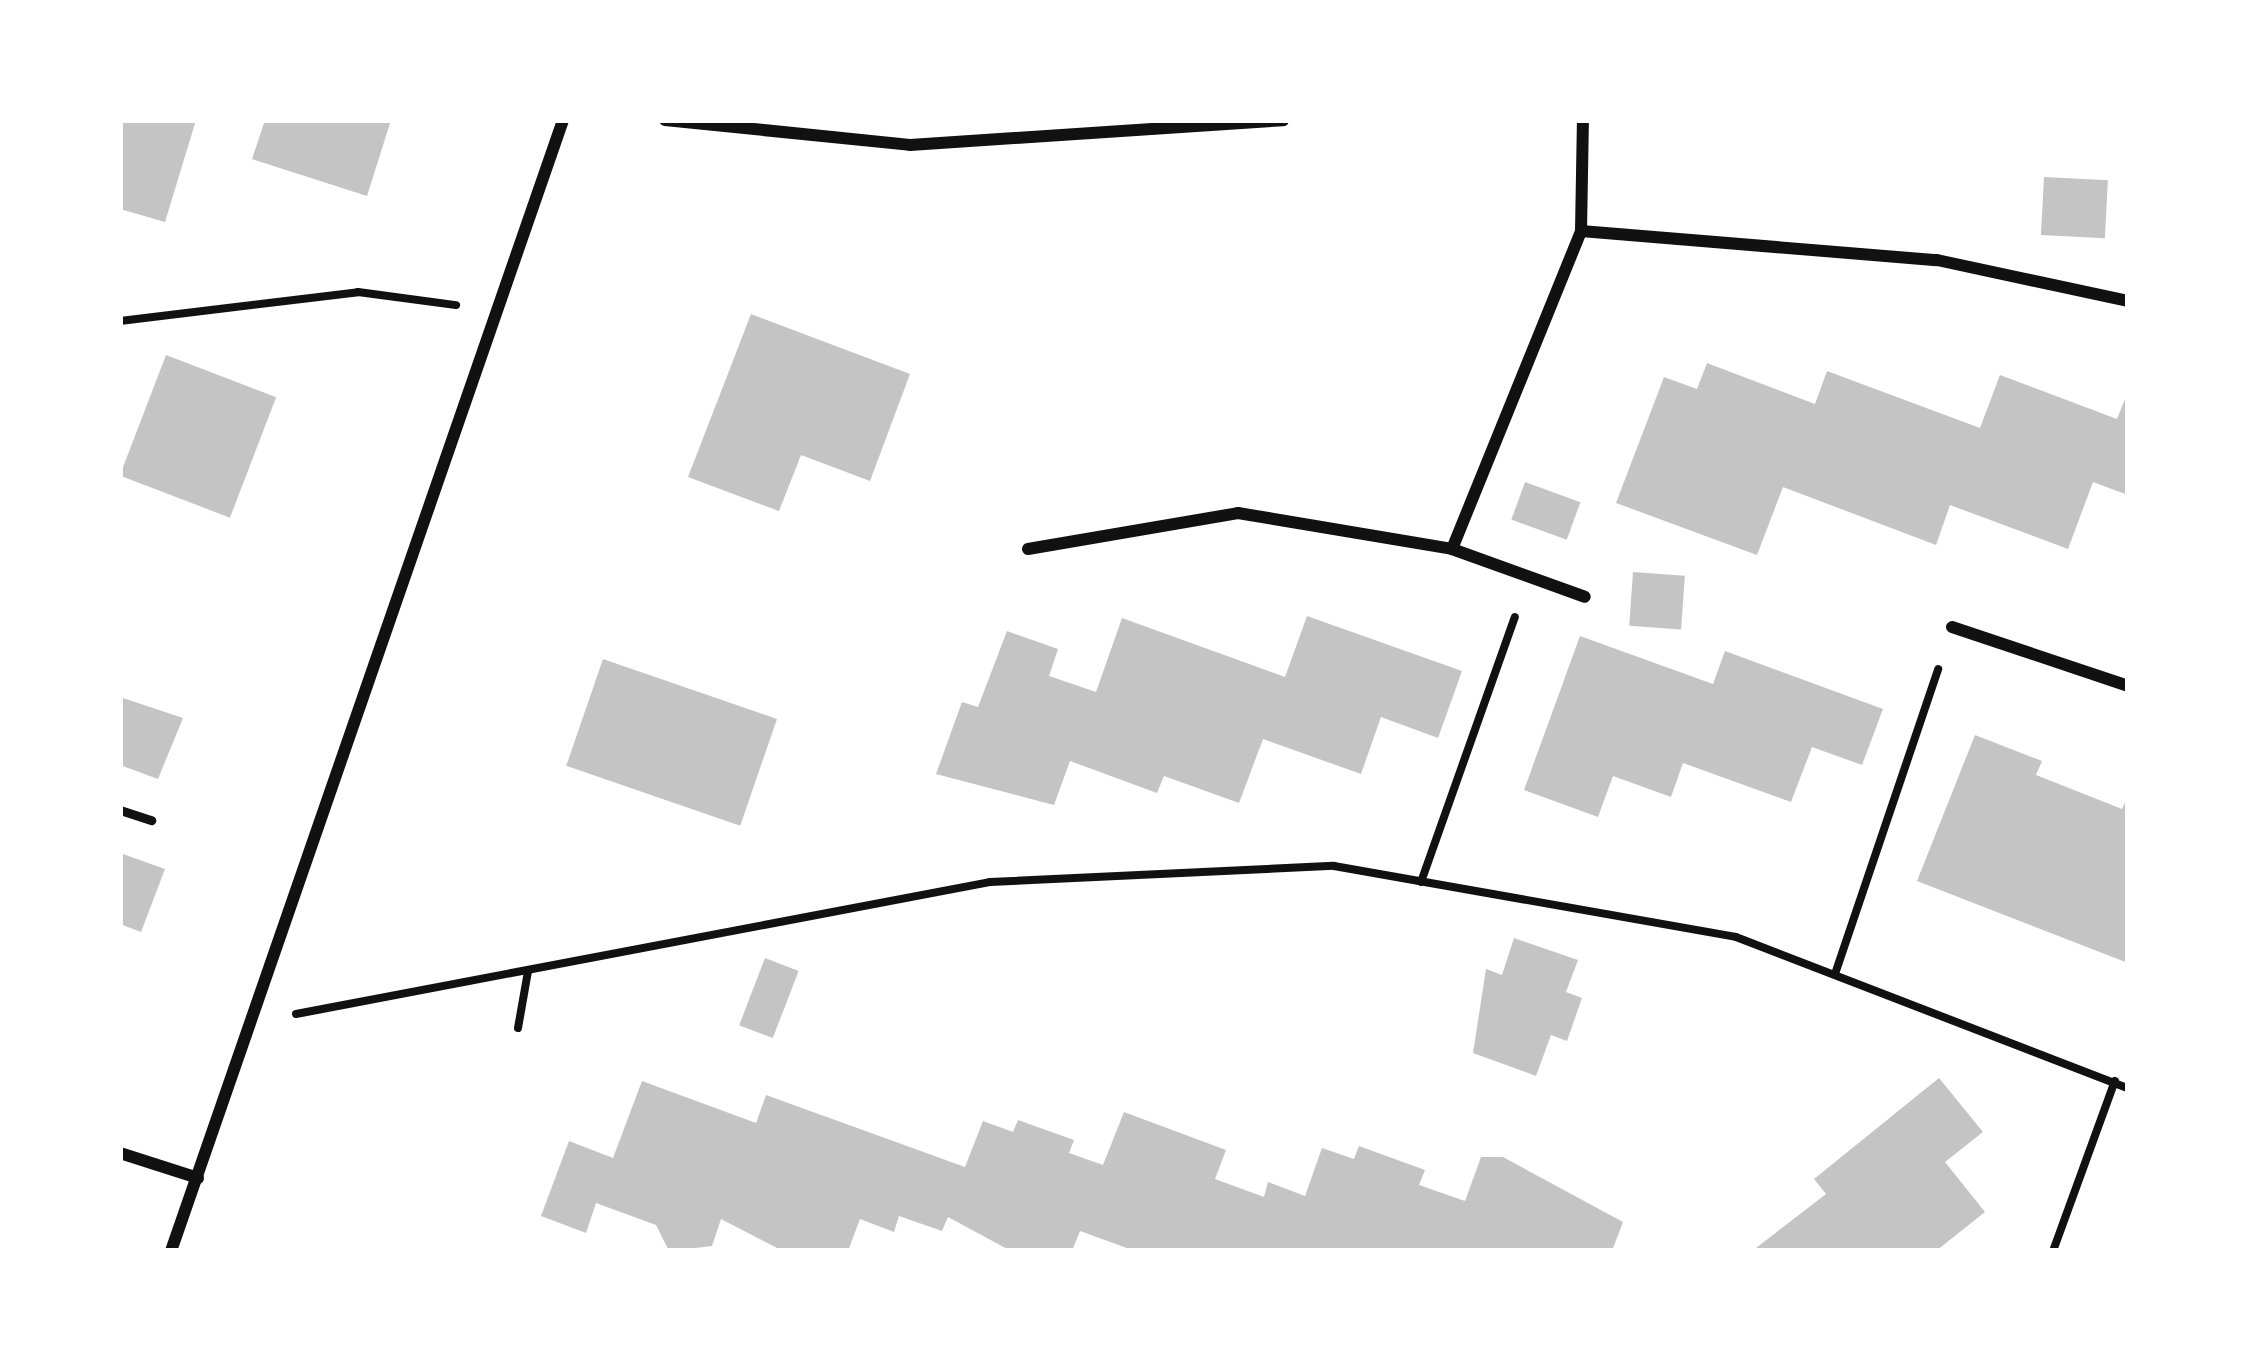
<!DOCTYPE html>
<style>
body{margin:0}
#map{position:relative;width:2248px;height:1371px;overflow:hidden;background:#fff;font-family:Arial,sans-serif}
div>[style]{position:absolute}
.building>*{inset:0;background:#c4c4c4;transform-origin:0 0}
.path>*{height:8px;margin:-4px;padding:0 4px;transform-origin:4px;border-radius:4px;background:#111}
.service>*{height:9px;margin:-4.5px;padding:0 4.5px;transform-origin:4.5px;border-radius:4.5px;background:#111}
.minor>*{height:12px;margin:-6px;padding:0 6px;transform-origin:6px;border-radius:6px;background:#111}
span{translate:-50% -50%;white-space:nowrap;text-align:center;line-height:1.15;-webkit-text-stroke:12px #fff;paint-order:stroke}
.frame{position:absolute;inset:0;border:123px solid #fff;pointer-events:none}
</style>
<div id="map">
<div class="building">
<div style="clip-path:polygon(120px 120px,196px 120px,165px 222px,120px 209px)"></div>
<div style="clip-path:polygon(265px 120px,391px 120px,367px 196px,252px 159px)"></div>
<div style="left:2044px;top:177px;width:64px;height:58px;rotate:3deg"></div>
<div style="clip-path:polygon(751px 314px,910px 374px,870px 481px,801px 455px,779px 511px,688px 477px)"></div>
<div style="left:166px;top:355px;width:118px;height:129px;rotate:21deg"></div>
<div style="clip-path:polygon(1707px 363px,1815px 404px,1827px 371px,1980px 428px,2000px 375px,2117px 419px,2125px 399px,2128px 495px,2093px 482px,2068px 549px,1950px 505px,1936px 545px,1783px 487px,1757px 555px,1616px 503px,1664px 377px,1697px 389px)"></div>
<div style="left:1525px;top:482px;width:59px;height:40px;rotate:20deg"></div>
<div style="left:1633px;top:572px;width:52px;height:54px;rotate:4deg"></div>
<div style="clip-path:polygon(1307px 616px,1462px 671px,1438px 738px,1381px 717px,1361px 774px,1263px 739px,1239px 803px,1164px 776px,1157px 793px,1070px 761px,1054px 805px,936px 774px,962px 702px,978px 707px,1007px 631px,1058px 649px,1049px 676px,1096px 692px,1122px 618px,1285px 677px)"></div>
<div style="clip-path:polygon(1580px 636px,1713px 684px,1725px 651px,1883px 709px,1862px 765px,1812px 747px,1791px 802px,1683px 763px,1671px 797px,1613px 776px,1598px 817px,1524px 790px)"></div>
<div style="left:603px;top:659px;width:184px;height:113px;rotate:19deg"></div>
<div style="clip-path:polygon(120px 697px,183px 718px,158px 779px,120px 765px)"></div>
<div style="clip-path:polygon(1975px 735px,2042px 761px,2036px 775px,2122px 809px,2128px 796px,2128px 963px,1917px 881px)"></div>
<div style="clip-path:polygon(120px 853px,165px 869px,141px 932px,120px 924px)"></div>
<div style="clip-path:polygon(1514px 938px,1578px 960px,1566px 992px,1582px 998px,1567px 1041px,1551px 1035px,1536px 1076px,1473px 1053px,1486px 969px,1502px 975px)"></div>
<div style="left:765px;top:958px;width:36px;height:72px;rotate:21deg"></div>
<div style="clip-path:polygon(1939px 1078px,1983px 1132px,1945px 1162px,1985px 1212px,1936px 1251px,1752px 1251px,1826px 1194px,1814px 1179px)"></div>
<div style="clip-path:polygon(642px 1081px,756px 1123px,766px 1095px,965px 1167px,983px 1121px,1013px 1132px,1018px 1120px,1074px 1140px,1069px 1153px,1103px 1165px,1124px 1112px,1226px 1150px,1215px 1179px,1264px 1197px,1268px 1182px,1305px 1196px,1322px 1148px,1354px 1159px,1359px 1146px,1425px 1170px,1419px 1185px,1465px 1201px,1481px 1157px,1503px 1157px,1623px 1222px,1612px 1251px,1135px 1251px,1080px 1231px,1072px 1251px,1011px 1251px,948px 1217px,942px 1231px,899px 1216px,894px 1232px,860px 1219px,848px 1251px,783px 1251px,721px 1219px,712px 1246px,669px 1251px,656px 1225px,596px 1203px,586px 1233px,541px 1216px,569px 1141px,613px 1158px)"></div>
</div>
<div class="path">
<div style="left:120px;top:321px;width:240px;rotate:-6.9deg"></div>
<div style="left:358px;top:292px;width:99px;rotate:7.6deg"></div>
<div style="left:1421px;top:882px;width:281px;rotate:-70.5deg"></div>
<div style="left:1835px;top:974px;width:322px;rotate:-71.3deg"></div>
<div style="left:296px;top:1014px;width:706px;rotate:-10.77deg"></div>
<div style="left:990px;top:882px;width:344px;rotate:-2.7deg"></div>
<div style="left:1334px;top:866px;width:408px;rotate:10deg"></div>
<div style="left:1736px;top:937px;width:420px;rotate:21.1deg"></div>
<div style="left:518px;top:1028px;width:58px;rotate:-80deg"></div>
<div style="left:2053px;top:1251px;width:181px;rotate:-70deg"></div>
</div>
<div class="service">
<div style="left:120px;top:810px;width:33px;rotate:18deg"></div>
</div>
<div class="minor">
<div style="left:665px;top:120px;width:246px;rotate:5.8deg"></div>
<div style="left:910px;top:145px;width:374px;rotate:-3.8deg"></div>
<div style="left:1581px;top:231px;width:357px;rotate:4.7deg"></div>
<div style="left:1937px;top:260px;width:195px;rotate:12.1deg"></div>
<div style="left:1028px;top:549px;width:213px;rotate:-9.7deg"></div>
<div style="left:1238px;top:513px;width:217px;rotate:9.5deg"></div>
<div style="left:1452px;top:549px;width:141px;rotate:19.8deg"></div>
<div style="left:1452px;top:549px;width:343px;rotate:-67.9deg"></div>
<div style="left:1581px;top:231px;width:111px;rotate:-89deg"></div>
<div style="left:1952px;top:627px;width:186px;rotate:18.5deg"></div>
<div style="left:120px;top:1153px;width:82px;rotate:17.8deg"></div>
<div style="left:171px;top:1251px;width:1197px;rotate:-70.88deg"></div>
</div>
<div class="frame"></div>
</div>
